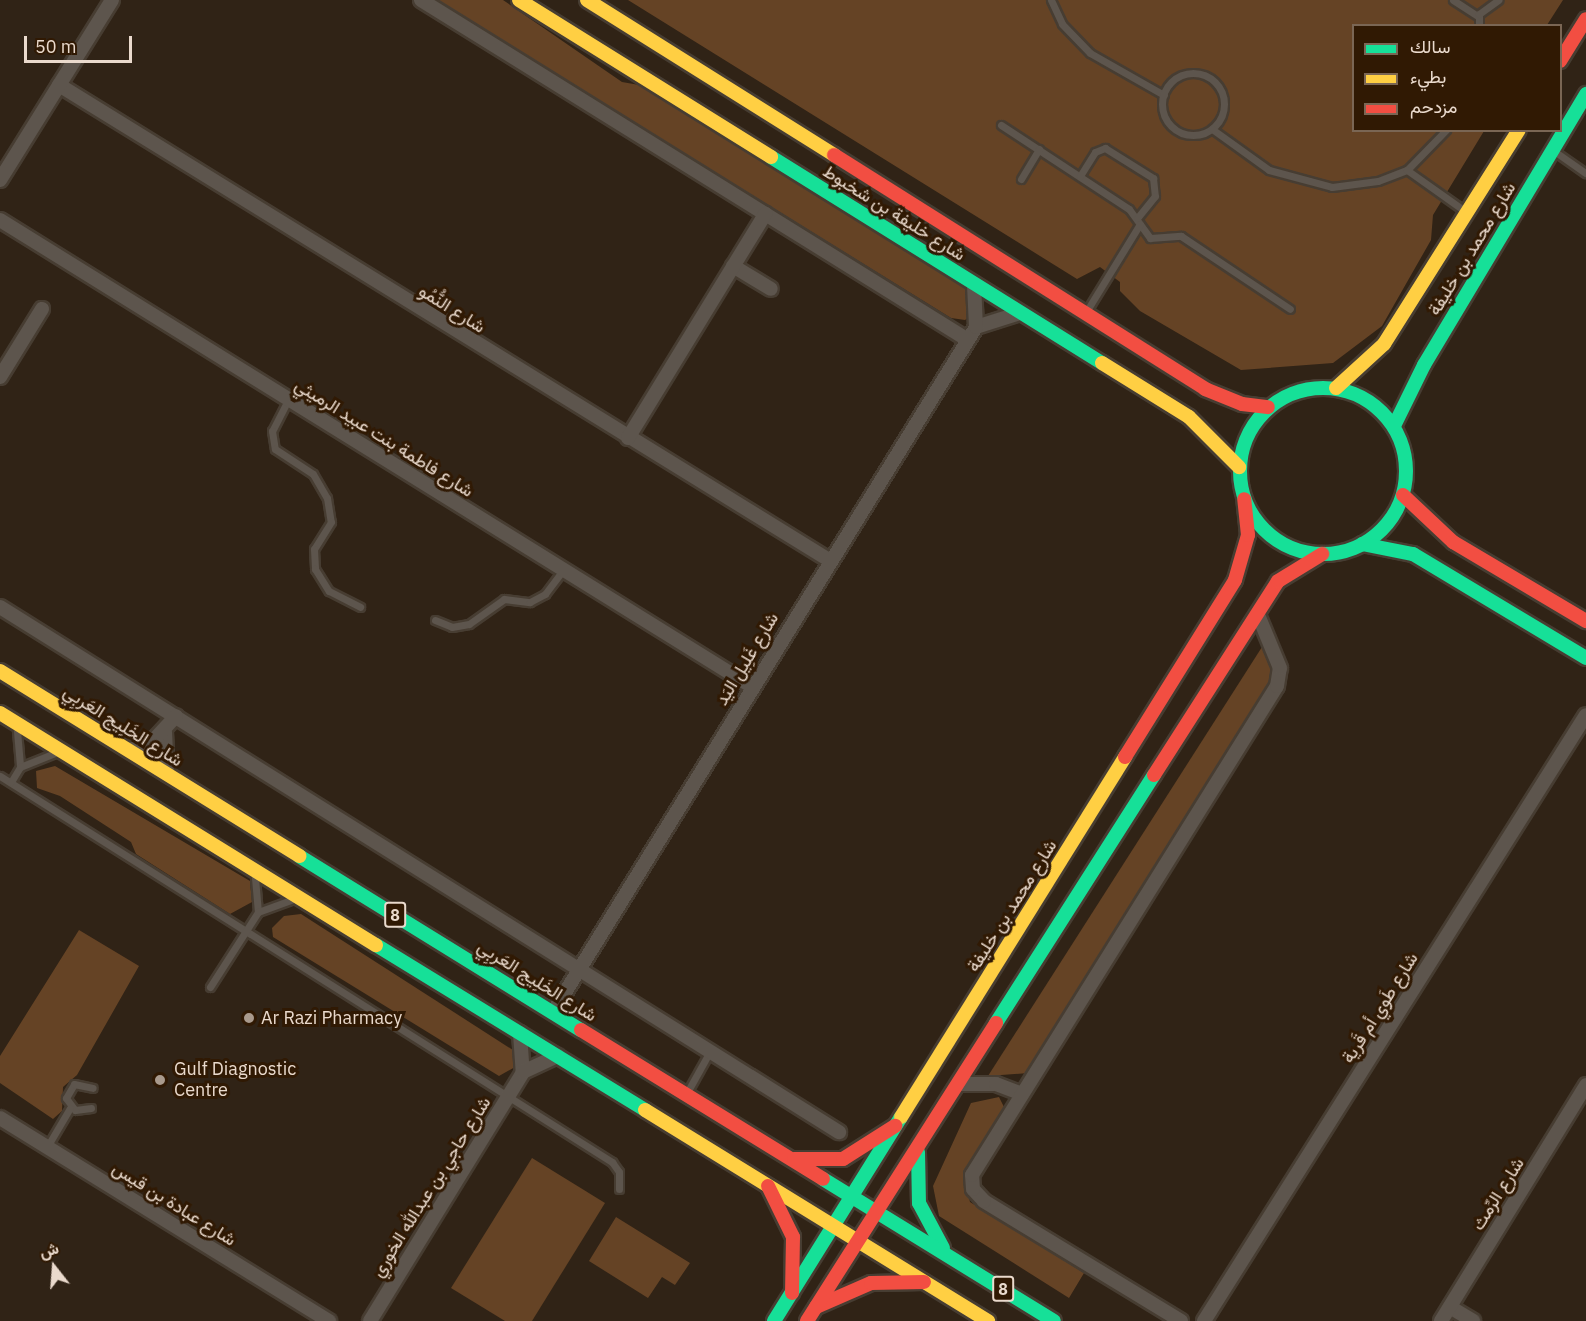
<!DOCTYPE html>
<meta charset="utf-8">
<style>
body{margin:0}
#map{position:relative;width:1586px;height:1321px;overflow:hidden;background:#302316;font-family:"IBM Plex Sans",Vazirmatn,sans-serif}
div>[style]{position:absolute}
.green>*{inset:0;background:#654325}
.roads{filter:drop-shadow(2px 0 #473d32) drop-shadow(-2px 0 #473d32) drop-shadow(0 2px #473d32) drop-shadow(0 -2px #473d32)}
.lane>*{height:7px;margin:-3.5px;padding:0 3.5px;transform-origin:3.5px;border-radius:3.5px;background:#5d554d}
.lane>.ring{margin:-3.5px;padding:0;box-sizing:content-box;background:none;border:7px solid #5d554d;border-radius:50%}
.street>*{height:14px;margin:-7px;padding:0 7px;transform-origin:7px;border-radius:7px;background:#5d554d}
.fast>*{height:14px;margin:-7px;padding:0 7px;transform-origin:7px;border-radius:7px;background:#16e098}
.fast>.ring{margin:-7px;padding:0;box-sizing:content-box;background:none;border:14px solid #16e098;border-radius:50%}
.slow>*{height:14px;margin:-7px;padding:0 7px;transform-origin:7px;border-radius:7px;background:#ffcf43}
.jam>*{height:14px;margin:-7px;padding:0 7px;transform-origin:7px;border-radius:7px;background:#f24e42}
.dots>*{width:16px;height:16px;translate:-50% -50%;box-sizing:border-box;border:3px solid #301903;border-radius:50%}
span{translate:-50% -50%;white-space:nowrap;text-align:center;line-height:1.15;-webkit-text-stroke:6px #301903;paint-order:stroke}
.shield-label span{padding:2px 4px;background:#301903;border:2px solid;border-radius:4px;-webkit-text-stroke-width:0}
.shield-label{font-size:16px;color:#eadacd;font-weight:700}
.street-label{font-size:18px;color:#eadacd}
.poi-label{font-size:18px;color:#eadacd}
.left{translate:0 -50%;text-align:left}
.legend{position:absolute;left:1352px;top:24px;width:210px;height:108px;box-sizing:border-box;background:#301903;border:2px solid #7a6654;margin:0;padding:8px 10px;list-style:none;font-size:18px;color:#eadacd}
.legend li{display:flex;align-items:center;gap:12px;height:30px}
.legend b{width:30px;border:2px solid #7a6654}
.north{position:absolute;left:24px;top:1237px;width:60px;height:60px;-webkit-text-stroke:4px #301903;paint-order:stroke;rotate:343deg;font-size:16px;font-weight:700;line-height:24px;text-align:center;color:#eadacd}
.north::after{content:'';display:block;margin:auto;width:21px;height:27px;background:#eadacd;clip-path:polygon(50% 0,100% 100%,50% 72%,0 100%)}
.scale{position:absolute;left:24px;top:36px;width:108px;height:27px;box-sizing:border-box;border:3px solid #eadacd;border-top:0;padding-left:8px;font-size:18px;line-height:21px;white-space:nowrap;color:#eadacd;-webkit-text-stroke:4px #301903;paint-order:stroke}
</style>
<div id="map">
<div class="green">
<div style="clip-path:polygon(436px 0,503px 0,622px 82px,645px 86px,975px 293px,978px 310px,965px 320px,951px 318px)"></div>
<div style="clip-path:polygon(628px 0,1563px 0,1547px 25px,1354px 26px,1354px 130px,1484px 131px,1433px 215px,1431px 240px,1382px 326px,1333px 363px,1241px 370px,1140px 311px,1120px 291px,1120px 282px,1100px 267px,1077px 279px)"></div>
<div style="clip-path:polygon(1262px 647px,1277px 671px,1028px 1073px,988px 1076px)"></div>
<div style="clip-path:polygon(55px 766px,250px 881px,252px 902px,230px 914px,136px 854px,131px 842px,60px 796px,37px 788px,36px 771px)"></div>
<div style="clip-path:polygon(301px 914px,516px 1052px,515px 1067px,499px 1076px,273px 937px,272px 928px,284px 916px)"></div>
<div style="clip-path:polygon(79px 930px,139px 966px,77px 1075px,63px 1087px,62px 1111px,53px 1119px,0 1083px,0 1056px)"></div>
<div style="clip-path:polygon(999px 1097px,1005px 1109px,965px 1179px,970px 1202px,1084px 1273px,1069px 1298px,939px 1216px,933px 1186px,971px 1103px)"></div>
<div style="clip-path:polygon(532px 1158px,605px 1203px,532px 1321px,505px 1321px,451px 1288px)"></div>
<div style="clip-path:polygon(616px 1217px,690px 1263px,675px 1285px,662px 1277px,648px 1298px,589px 1261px)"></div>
</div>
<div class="roads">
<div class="lane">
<div style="left:1051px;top:0;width:26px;rotate:65deg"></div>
<div style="left:1062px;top:24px;width:40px;rotate:46deg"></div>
<div style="left:1090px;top:53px;width:85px;rotate:29.6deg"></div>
<div style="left:1453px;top:0;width:30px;rotate:33deg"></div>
<div style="left:1479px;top:26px;width:12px;rotate:-90deg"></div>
<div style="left:1479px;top:14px;width:24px;rotate:-36deg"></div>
<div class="ring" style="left:1162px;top:73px;width:55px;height:55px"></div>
<div style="left:1001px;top:125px;width:153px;rotate:33.3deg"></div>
<div style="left:1129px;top:209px;width:36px;rotate:54deg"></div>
<div style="left:1150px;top:238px;width:31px;rotate:-4deg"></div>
<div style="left:1181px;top:236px;width:131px;rotate:33.8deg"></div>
<div style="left:1212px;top:129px;width:70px;rotate:35.7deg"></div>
<div style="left:1269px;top:170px;width:65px;rotate:15.1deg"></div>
<div style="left:1332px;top:187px;width:46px;rotate:-7.4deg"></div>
<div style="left:1378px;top:181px;width:31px;rotate:-21deg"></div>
<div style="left:1407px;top:170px;width:56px;rotate:-45.7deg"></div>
<div style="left:1554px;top:151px;width:39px;rotate:35deg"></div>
<div style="left:1407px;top:170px;width:72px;rotate:35.4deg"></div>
<div style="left:1080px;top:176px;width:28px;rotate:-58deg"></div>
<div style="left:1095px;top:152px;width:11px;rotate:-22deg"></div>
<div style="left:1105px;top:148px;width:57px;rotate:32deg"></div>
<div style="left:1153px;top:178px;width:18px;rotate:84deg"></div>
<div style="left:1155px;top:196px;width:28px;rotate:129deg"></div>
<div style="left:1021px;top:179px;width:35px;rotate:-59deg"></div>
<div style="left:1086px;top:312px;width:103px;rotate:-58.5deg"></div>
<div style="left:288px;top:400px;width:35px;rotate:117deg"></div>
<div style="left:272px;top:431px;width:18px;rotate:81deg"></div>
<div style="left:275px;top:449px;width:45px;rotate:33.3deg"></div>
<div style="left:313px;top:474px;width:28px;rotate:60deg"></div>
<div style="left:327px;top:498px;width:24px;rotate:81deg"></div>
<div style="left:331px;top:522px;width:32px;rotate:122deg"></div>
<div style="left:314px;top:549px;width:20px;rotate:87deg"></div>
<div style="left:315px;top:569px;width:26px;rotate:58deg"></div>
<div style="left:329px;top:591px;width:35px;rotate:27deg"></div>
<div style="left:435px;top:620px;width:18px;rotate:22deg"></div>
<div style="left:452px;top:627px;width:17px;rotate:-10deg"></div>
<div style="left:469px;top:624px;width:43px;rotate:-35.5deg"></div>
<div style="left:504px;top:599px;width:26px;rotate:7deg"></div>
<div style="left:530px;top:602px;width:17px;rotate:-28deg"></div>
<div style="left:545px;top:594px;width:30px;rotate:-53deg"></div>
<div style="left:17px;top:731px;width:36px;rotate:85deg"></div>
<div style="left:0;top:776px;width:724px;rotate:32.24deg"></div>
<div style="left:612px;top:1162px;width:12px;rotate:55deg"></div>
<div style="left:619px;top:1172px;width:17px;rotate:90deg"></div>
<div style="left:11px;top:782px;width:17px;rotate:-59deg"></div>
<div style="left:20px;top:767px;width:37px;rotate:-22deg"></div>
<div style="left:255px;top:878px;width:34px;rotate:85deg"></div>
<div style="left:210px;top:987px;width:89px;rotate:-57.4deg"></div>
<div style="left:258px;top:912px;width:35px;rotate:-20deg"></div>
<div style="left:689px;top:1089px;width:41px;rotate:-60.9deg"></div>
<div style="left:91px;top:1108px;width:16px;rotate:173deg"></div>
<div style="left:75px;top:1110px;width:15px;rotate:-127deg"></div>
<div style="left:66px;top:1098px;width:16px;rotate:-60deg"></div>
<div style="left:74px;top:1084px;width:19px;rotate:12deg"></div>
<div style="left:47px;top:1147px;width:45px;rotate:-59.5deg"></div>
</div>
<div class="street">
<div style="left:421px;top:0;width:644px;rotate:31.86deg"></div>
<div style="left:59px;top:85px;width:905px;rotate:31.67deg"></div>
<div style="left:0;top:180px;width:212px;rotate:-58.1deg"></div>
<div style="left:0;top:220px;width:884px;rotate:31.82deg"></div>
<div style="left:733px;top:266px;width:44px;rotate:31.2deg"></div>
<div style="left:976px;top:327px;width:43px;rotate:-17.6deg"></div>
<div style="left:0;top:377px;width:80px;rotate:-58.3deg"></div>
<div style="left:628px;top:438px;width:263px;rotate:-58.5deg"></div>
<div style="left:0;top:607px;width:990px;rotate:32.04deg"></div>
<div style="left:165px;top:732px;width:42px;rotate:87.3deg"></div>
<div style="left:129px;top:750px;width:22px;rotate:-16deg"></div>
<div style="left:150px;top:744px;width:38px;rotate:-47deg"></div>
<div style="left:553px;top:1012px;width:805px;rotate:-58.3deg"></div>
<div style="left:976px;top:327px;width:43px;rotate:-92.7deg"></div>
<div style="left:520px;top:1033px;width:39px;rotate:86deg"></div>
<div style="left:961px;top:1084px;width:35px"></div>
<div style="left:996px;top:1084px;width:28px;rotate:21deg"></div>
<div style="left:0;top:1118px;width:387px;rotate:31.7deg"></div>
<div style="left:1450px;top:1307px;width:27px;rotate:31deg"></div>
<div style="left:370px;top:1321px;width:292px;rotate:-58.4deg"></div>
<div style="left:523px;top:1072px;width:38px;rotate:-25deg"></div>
<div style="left:1181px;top:1321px;width:231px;rotate:-148.7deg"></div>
<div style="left:984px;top:1201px;width:16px;rotate:-133deg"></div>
<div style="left:973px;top:1189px;width:14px;rotate:-94deg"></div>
<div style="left:972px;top:1175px;width:576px;rotate:-58.05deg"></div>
<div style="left:1277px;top:686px;width:18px;rotate:-81deg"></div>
<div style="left:1280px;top:668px;width:57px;rotate:-112.5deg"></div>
<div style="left:1204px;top:1321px;width:716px;rotate:-57.77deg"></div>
<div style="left:1441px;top:1321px;width:277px;rotate:-58.4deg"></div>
</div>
<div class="fast">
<div style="left:771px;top:157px;width:390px;rotate:31.9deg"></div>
<div class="ring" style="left:1240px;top:388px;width:152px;height:152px"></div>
<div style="left:1394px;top:426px;width:68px;rotate:-63.8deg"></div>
<div style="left:1424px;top:365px;width:316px;rotate:-59.1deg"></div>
<div style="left:1362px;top:544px;width:52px;rotate:11.1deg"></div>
<div style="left:1413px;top:554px;width:202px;rotate:31deg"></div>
<div style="left:299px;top:856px;width:331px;rotate:31.7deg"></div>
<div style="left:376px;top:945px;width:316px;rotate:31.5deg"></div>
<div style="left:996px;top:1023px;width:294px;rotate:-57.5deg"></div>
<div style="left:918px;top:1152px;width:51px;rotate:88.9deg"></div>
<div style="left:919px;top:1203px;width:51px;rotate:61.9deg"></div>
<div style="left:823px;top:1179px;width:271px;rotate:31.6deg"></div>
<div style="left:774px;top:1321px;width:240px;rotate:-58.1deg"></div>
</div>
<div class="slow">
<div style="left:519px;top:0;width:297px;rotate:31.9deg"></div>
<div style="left:587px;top:0;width:292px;rotate:32.1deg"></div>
<div style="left:1102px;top:363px;width:102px;rotate:31.8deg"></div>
<div style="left:1189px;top:417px;width:71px;rotate:45deg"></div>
<div style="left:1336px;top:388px;width:65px;rotate:-42.5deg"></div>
<div style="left:1384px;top:344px;width:253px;rotate:-57.8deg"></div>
<div style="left:0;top:671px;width:352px;rotate:31.7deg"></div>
<div style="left:0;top:713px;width:442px;rotate:31.7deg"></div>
<div style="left:645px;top:1110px;width:403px;rotate:31.6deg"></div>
<div style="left:901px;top:1117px;width:424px;rotate:-58.1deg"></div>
</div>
<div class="jam">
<div style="left:1560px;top:61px;width:49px;rotate:-58.2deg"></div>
<div style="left:834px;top:155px;width:439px;rotate:32.2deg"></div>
<div style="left:1205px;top:389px;width:40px;rotate:22deg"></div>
<div style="left:1242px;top:404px;width:26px;rotate:7deg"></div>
<div style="left:1403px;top:495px;width:69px;rotate:43.2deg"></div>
<div style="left:1453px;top:542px;width:155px;rotate:30.7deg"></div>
<div style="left:1125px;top:757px;width:208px;rotate:-58.1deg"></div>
<div style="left:1235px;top:580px;width:47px;rotate:-73.9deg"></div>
<div style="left:1248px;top:535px;width:36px;rotate:-96deg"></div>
<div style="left:1154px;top:775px;width:230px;rotate:-57.4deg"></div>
<div style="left:1278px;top:581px;width:52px;rotate:-31.5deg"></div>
<div style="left:581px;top:1030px;width:284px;rotate:31.6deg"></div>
<div style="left:794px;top:1159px;width:49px"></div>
<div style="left:843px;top:1159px;width:62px;rotate:-32.4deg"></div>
<div style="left:768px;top:1186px;width:57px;rotate:63.9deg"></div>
<div style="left:793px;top:1237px;width:56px;rotate:91deg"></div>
<div style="left:816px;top:1307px;width:60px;rotate:-23.6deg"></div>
<div style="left:871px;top:1283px;width:53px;rotate:-1.1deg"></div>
<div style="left:807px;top:1321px;width:353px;rotate:-57.6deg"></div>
</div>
</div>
<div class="dots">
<div style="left:249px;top:1018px;background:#a99a8d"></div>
<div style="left:160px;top:1080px;background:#a99a8d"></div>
</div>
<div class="shield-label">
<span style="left:395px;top:915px">8</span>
<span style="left:1003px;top:1289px">8</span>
</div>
<div class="street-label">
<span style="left:894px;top:213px;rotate:32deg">شارع خليفة بن شخبوط</span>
<span style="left:1472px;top:249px;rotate:-59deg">شارع محمد بن خليفة</span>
<span style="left:452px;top:309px;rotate:32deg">شارع النُّمُو</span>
<span style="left:384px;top:438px;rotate:32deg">شارع فاطمة بنت عبيد الرميثي</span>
<span style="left:747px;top:659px;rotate:-59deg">شارع غَلِيل اليَد</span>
<span style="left:123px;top:726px;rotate:32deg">شارع الخَلِيج العَربِي</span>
<span style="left:1012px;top:906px;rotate:-58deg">شارع محمد بن خليفة</span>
<span style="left:537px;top:981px;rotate:32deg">شارع الخَلِيج العَربِي</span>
<span style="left:1380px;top:1008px;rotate:-58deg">شارع طَوي أم قَرية</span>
<span style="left:431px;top:1187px;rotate:-58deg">شارع حاجي بن عبدالله الخوري</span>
<span style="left:1498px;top:1194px;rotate:-58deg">شارع الرِّمث</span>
<span style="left:174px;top:1204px;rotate:32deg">شارع عبادة بن قيس</span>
</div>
<div class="poi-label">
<span class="left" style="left:261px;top:1018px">Ar Razi Pharmacy</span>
<span class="left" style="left:174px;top:1080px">Gulf Diagnostic<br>Centre</span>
</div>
<ul class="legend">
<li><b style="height:8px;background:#16e098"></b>سالك</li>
<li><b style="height:8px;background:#ffcf43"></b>بطيء</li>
<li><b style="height:8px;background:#f24e42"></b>مزدحم</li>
</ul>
<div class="north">ش</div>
<div class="scale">50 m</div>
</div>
